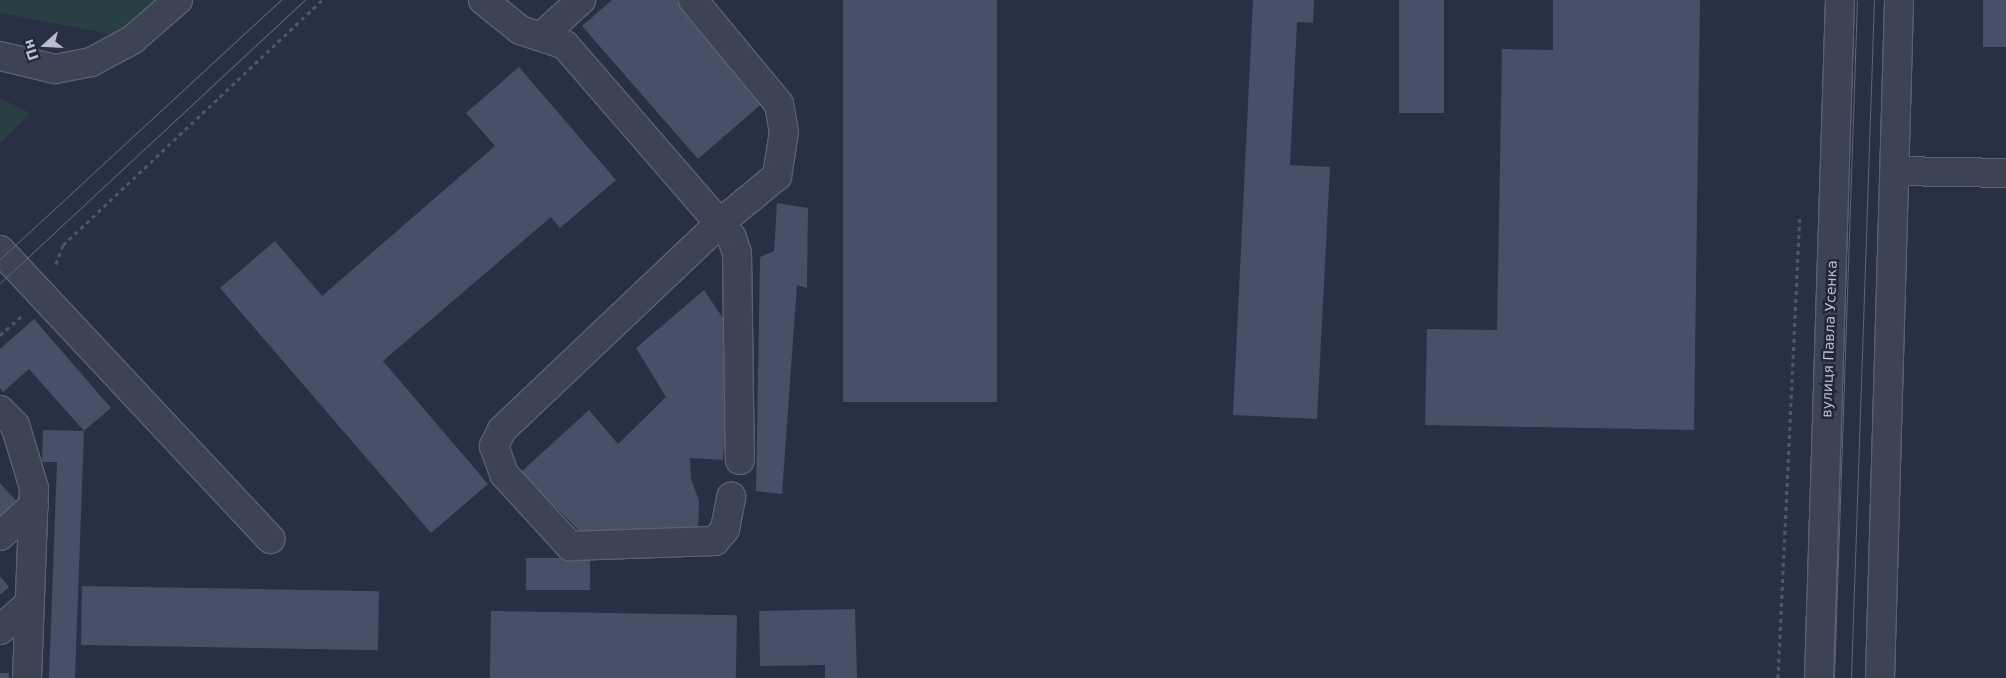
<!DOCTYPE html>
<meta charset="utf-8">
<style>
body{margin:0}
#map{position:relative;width:2006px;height:678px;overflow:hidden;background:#273143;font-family:"DejaVu Sans",sans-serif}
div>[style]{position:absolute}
.green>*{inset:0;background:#2a3f44}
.building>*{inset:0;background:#475065;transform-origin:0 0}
.path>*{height:3px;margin-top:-1.5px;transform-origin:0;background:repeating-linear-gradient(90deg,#485b60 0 4px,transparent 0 8px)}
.roads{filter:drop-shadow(1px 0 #5a6170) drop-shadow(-1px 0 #5a6170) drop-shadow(0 1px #5a6170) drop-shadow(0 -1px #5a6170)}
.minor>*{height:28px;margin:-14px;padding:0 14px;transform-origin:14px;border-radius:14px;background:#3c4353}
.tram>*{height:1px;margin:-0.5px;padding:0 0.5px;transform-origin:0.5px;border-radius:0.5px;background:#5e677a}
span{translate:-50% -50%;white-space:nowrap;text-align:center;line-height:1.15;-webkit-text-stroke:5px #202838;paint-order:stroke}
.street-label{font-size:14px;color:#b9bfcc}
.north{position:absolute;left:20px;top:20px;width:50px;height:50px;-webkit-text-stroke:4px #202838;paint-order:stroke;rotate:251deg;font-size:14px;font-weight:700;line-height:20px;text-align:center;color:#b9bfcc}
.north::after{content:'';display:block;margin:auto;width:18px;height:22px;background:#b9bfcc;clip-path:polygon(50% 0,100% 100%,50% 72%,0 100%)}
</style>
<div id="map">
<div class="green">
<div style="clip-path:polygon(0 0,169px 0,123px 36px,0 13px)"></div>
<div style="clip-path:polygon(0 98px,30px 113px,0 143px)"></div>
</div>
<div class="building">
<div style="clip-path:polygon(612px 0,677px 0,765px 101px,698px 159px,582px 26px)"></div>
<div style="left:843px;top:0;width:154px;height:402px"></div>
<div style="clip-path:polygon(1253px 0,1314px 0,1313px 23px,1297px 22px,1290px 165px,1330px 167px,1317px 419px,1233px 415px)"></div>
<div style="left:1399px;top:0;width:45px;height:113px"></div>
<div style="clip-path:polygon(1553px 0,1700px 0,1694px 430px,1425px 425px,1427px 329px,1497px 330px,1502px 49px,1553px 50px)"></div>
<div style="left:1983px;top:0;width:23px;height:47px"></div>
<div style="clip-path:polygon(519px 67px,616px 180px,560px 228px,551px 217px,383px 361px,488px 484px,431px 533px,220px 288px,275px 241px,322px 296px,495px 146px,466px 113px)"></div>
<div style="clip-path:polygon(777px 203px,808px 208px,807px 288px,797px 285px,782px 494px,756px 491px,760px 257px,774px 251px)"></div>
<div style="clip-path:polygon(704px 290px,731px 330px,723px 460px,690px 458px,691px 479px,699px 501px,698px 538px,587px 539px,521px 472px,589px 410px,618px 444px,666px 397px,636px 348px)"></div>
<div style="clip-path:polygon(34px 319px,111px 408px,84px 431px,29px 369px,3px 392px,0 388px,0 349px)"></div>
<div style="clip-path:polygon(43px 430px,84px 431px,75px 678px,49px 678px,57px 462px,42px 462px)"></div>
<div style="clip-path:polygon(0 483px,18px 503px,0 520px)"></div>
<div style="left:590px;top:558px;width:32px;height:64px;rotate:90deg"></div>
<div style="clip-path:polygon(0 576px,9px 587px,0 595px)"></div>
<div style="left:82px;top:586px;width:297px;height:59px;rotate:1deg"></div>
<div style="clip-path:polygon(855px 609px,857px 678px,825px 678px,825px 665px,760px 666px,759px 611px)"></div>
<div style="left:491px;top:611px;width:246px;height:67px;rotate:1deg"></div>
<div style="left:0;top:673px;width:9px;height:5px"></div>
</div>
<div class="path">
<div style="left:56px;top:264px;width:20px;rotate:-70deg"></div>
<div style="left:63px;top:245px;width:357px;rotate:-43.4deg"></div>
<div style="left:0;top:335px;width:29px;rotate:-41deg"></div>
<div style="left:1778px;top:678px;width:460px;rotate:-87.3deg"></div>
</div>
<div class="roads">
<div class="minor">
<div style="left:483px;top:0;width:48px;rotate:39deg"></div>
<div style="left:520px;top:30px;width:47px;rotate:18.4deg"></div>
<div style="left:565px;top:45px;width:255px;rotate:49.1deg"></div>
<div style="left:732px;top:238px;width:16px;rotate:72deg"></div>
<div style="left:737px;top:253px;width:207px;rotate:89.2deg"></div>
<div style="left:693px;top:0;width:135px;rotate:50.4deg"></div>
<div style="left:779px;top:104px;width:28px;rotate:80deg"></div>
<div style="left:784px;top:132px;width:45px;rotate:99deg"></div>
<div style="left:777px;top:176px;width:74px;rotate:140.5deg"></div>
<div style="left:720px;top:223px;width:301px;rotate:136.5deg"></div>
<div style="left:502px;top:430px;width:18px;rotate:117deg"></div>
<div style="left:494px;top:446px;width:30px;rotate:70deg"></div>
<div style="left:504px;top:474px;width:98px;rotate:47.5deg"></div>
<div style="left:570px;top:546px;width:145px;rotate:-2deg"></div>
<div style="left:715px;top:541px;width:16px;rotate:-50deg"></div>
<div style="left:725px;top:529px;width:33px;rotate:-79deg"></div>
<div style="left:543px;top:35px;width:52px;rotate:-42.6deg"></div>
<div style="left:0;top:56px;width:57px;rotate:13.3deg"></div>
<div style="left:55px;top:69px;width:37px;rotate:-11deg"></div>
<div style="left:91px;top:62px;width:47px;rotate:-28.2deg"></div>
<div style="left:132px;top:40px;width:61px;rotate:-41deg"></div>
<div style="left:1895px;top:171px;width:111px;rotate:1deg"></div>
<div style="left:0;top:250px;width:396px;rotate:46.9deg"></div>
<div style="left:0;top:410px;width:21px;rotate:45deg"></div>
<div style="left:15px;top:425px;width:66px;rotate:73.2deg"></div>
<div style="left:34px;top:488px;width:190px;rotate:92.1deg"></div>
<div style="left:0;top:536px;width:46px;rotate:-42.4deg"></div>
<div style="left:0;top:630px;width:40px;rotate:-42deg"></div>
<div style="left:1819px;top:678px;width:678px;rotate:-88.23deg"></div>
<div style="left:1880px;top:678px;width:678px;rotate:-88.39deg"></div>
</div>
</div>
<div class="tram">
<div style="left:0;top:259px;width:382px;rotate:-42.7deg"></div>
<div style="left:0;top:283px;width:416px;rotate:-42.9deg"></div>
<div style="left:1834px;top:678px;width:678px;rotate:-88.06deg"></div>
<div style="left:1851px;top:678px;width:678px;rotate:-88.06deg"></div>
</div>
<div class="street-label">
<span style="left:1829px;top:339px;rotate:-88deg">вулиця Павла Усенка</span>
</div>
<div class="north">Пн</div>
</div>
